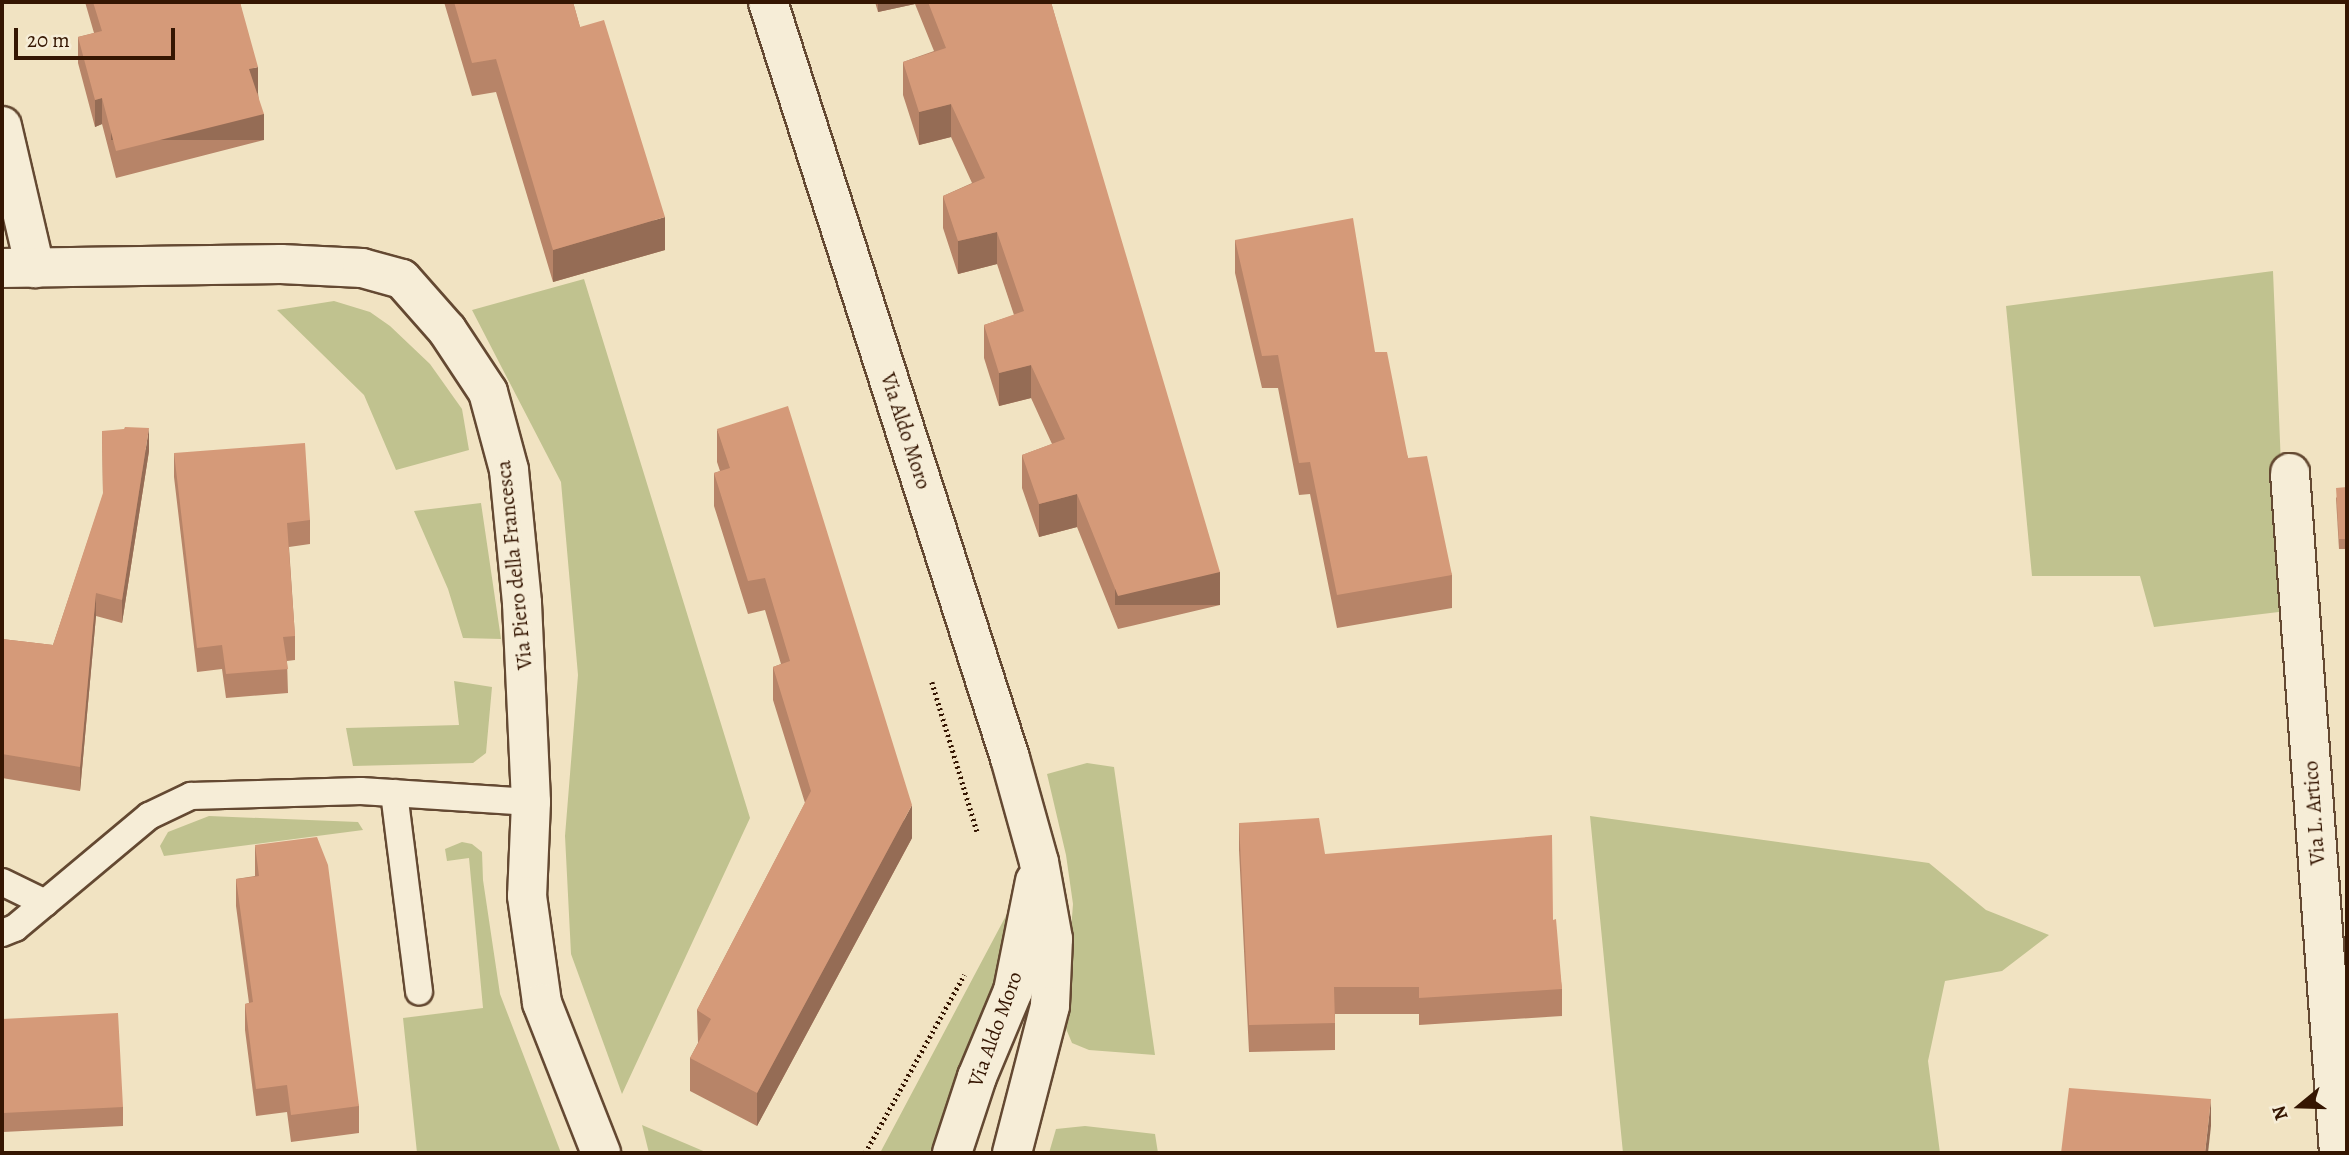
<!DOCTYPE html>
<style>
body{margin:0}
#map{position:relative;width:2349px;height:1155px;overflow:hidden;background:#f1e3c2;font-family:Alegreya,serif}
div>[style]{position:absolute}
.green>*{inset:0;background:#c0c28f}
.path>*{height:4.5px;margin-top:-2.25px;transform-origin:0;background:repeating-linear-gradient(90deg,#351602 0 2px,transparent 0 5.5px)}
.roads{filter:drop-shadow(2px 0 #644932) drop-shadow(-2px 0 #644932) drop-shadow(0 2px #644932) drop-shadow(0 -2px #644932)}
.lane>*{height:26px;margin:-13px;padding:0 13px;transform-origin:13px;border-radius:13px;background:#f6edd7}
.street>*{height:38px;margin:-19px;padding:0 19px;transform-origin:19px;border-radius:19px;background:#f6edd7}
.wall>*{inset:0;background:#b78468}
.shaded-wall>*{inset:0;background:#956c55;transform-origin:0 0}
.building>*{inset:0;background:#d59a79}
span{translate:-50% -50%;white-space:nowrap;text-align:center;line-height:1.15;-webkit-text-stroke:7px #f6edd7;paint-order:stroke}
.street-label{font-size:21px;color:#351602}
.frame{position:absolute;inset:0;border:4px solid #351602;pointer-events:none}
.north{position:absolute;left:2265px;top:1071px;width:70px;height:70px;-webkit-text-stroke:5px #f6edd7;paint-order:stroke;rotate:251deg;font-size:19px;font-weight:700;line-height:28px;text-align:center;color:#351602}
.north::after{content:'';display:block;margin:auto;width:24px;height:32px;background:#351602;clip-path:polygon(50% 0,100% 100%,50% 72%,0 100%)}
.scale{position:absolute;left:14px;top:28px;width:161px;height:32px;box-sizing:border-box;border:4px solid #351602;border-top:0;padding-left:9px;font-size:21px;line-height:24px;white-space:nowrap;color:#351602;-webkit-text-stroke:5px #f6edd7;paint-order:stroke}
</style>
<div id="map">
<div class="green">
<div style="clip-path:polygon(2273px 271px,2287px 611px,2154px 627px,2140px 576px,2032px 576px,2006px 306px)"></div>
<div style="clip-path:polygon(584px 279px,750px 818px,622px 1094px,571px 954px,565px 836px,578px 675px,561px 482px,472px 310px)"></div>
<div style="clip-path:polygon(334px 301px,370px 312px,390px 326px,430px 364px,462px 409px,469px 450px,396px 470px,364px 395px,277px 310px)"></div>
<div style="clip-path:polygon(481px 503px,501px 639px,463px 638px,448px 589px,414px 511px)"></div>
<div style="clip-path:polygon(454px 681px,492px 687px,486px 753px,473px 763px,353px 766px,346px 728px,459px 725px)"></div>
<div style="clip-path:polygon(1087px 763px,1114px 767px,1155px 1055px,1089px 1050px,1072px 1043px,1064px 1024px,1073px 904px,1066px 855px,1047px 774px)"></div>
<div style="clip-path:polygon(209px 816px,358px 822px,363px 830px,164px 856px,160px 846px,168px 832px)"></div>
<div style="clip-path:polygon(1590px 816px,1929px 863px,1986px 910px,2049px 935px,2002px 971px,1945px 981px,1928px 1061px,1940px 1153px,1623px 1153px)"></div>
<div style="clip-path:polygon(462px 842px,472px 844px,482px 852px,483px 880px,500px 994px,561px 1153px,417px 1153px,403px 1018px,483px 1008px,469px 858px,447px 861px,445px 849px)"></div>
<div style="clip-path:polygon(1009px 910px,989px 1010px,968px 1046px,931px 1153px,880px 1153px)"></div>
<div style="clip-path:polygon(642px 1125px,708px 1153px,649px 1153px)"></div>
<div style="clip-path:polygon(1085px 1126px,1155px 1134px,1158px 1153px,1049px 1153px,1056px 1129px)"></div>
</div>
<div class="path">
<div style="left:932px;top:682px;width:156px;rotate:73.2deg"></div>
<div style="left:865px;top:1153px;width:204px;rotate:-60.9deg"></div>
</div>
<div class="roads">
<div class="lane">
<div style="left:394px;top:793px;width:200px;rotate:82.8deg"></div>
<div style="left:2px;top:882px;width:48px;rotate:26deg"></div>
<div style="left:2px;top:933px;width:14px;rotate:-21deg"></div>
<div style="left:15px;top:928px;width:175px;rotate:-39.9deg"></div>
<div style="left:149px;top:816px;width:47px;rotate:-25.5deg"></div>
<div style="left:191px;top:796px;width:170px;rotate:-1.7deg"></div>
<div style="left:361px;top:791px;width:170px;rotate:3.7deg"></div>
</div>
<div class="street">
<div style="left:768px;top:2px;width:794px;rotate:72.25deg"></div>
<div style="left:1010px;top:758px;width:108px;rotate:74.4deg"></div>
<div style="left:1039px;top:862px;width:78px;rotate:79.7deg"></div>
<div style="left:1053px;top:939px;width:67px;rotate:92.6deg"></div>
<div style="left:1050px;top:1006px;width:152px;rotate:104.5deg"></div>
<div style="left:2px;top:126px;width:146px;rotate:76.9deg"></div>
<div style="left:2px;top:268px;width:279px;rotate:-0.8deg"></div>
<div style="left:281px;top:264px;width:81px;rotate:2.8deg"></div>
<div style="left:362px;top:268px;width:41px;rotate:15.4deg"></div>
<div style="left:402px;top:279px;width:68px;rotate:48.6deg"></div>
<div style="left:447px;top:330px;width:74px;rotate:56.5deg"></div>
<div style="left:488px;top:392px;width:81px;rotate:74.9deg"></div>
<div style="left:509px;top:470px;width:134px;rotate:84.4deg"></div>
<div style="left:522px;top:603px;width:199px;rotate:87.4deg"></div>
<div style="left:531px;top:802px;width:94px;rotate:92.4deg"></div>
<div style="left:527px;top:896px;width:108px;rotate:82deg"></div>
<div style="left:542px;top:1003px;width:161px;rotate:68.5deg"></div>
<div style="left:2290px;top:473px;width:682px;rotate:85.88deg"></div>
<div style="left:952px;top:1153px;width:80px;rotate:-71.8deg"></div>
<div style="left:977px;top:1077px;width:93px;rotate:-67.3deg"></div>
<div style="left:1013px;top:991px;width:112px;rotate:-78.7deg"></div>
</div>
</div>
<div class="wall">
<div style="clip-path:polygon(85px 2px,240px 2px,258px 93px,264px 140px,116px 178px,102px 124px,95px 127px,78px 63px,78px 37px,94px 33px)"></div>
<div style="clip-path:polygon(444px 2px,573px 2px,580px 27px,665px 250px,553px 282px,496px 92px,472px 96px)"></div>
<div style="clip-path:polygon(875px 2px,1051px 2px,1220px 605px,1118px 629px,1077px 527px,1039px 537px,1022px 488px,1022px 455px,1052px 444px,1031px 398px,999px 406px,984px 358px,984px 325px,1014px 315px,997px 264px,958px 274px,943px 228px,943px 196px,972px 183px,951px 137px,919px 145px,903px 95px,903px 62px,934px 51px,915px 4px,878px 12px)"></div>
<div style="clip-path:polygon(1235px 240px,1375px 352px,1408px 458px,1452px 575px,1452px 608px,1337px 628px,1310px 494px,1299px 495px,1278px 388px,1262px 388px,1235px 273px)"></div>
<div style="clip-path:polygon(717px 429px,912px 838px,757px 1126px,690px 1091px,690px 1058px,698px 1043px,697px 1010px,805px 803px,773px 700px,773px 667px,781px 664px,765px 610px,748px 614px,714px 506px,714px 473px,720px 471px,717px 462px)"></div>
<div style="clip-path:polygon(102px 431px,149px 451px,122px 623px,96px 616px,80px 791px,2px 778px,2px 639px,53px 645px,103px 495px)"></div>
<div style="clip-path:polygon(174px 453px,310px 520px,310px 544px,289px 547px,295px 636px,295px 660px,287px 661px,288px 693px,226px 698px,222px 669px,197px 672px,174px 477px)"></div>
<div style="clip-path:polygon(2347px 487px,2347px 549px,2339px 549px,2336px 498px)"></div>
<div style="clip-path:polygon(1239px 823px,1325px 854px,1553px 920px,1562px 989px,1562px 1016px,1419px 1025px,1419px 1014px,1335px 1014px,1335px 1050px,1249px 1052px,1239px 850px)"></div>
<div style="clip-path:polygon(255px 845px,359px 1106px,359px 1133px,291px 1142px,287px 1112px,256px 1116px,245px 1030px,245px 1004px,249px 1003px,236px 906px,236px 879px,255px 876px)"></div>
<div style="clip-path:polygon(2px 1019px,123px 1107px,123px 1126px,3px 1132px,3px 1127px,2px 1127px)"></div>
</div>
<div class="shaded-wall">
<div style="clip-path:polygon(878px 2px,915px 2px,915px 4px,878px 12px)"></div>
<div style="clip-path:polygon(258px 67px,258px 93px,249px 96px,249px 69px)"></div>
<div style="clip-path:polygon(102px 98px,102px 124px,95px 127px,95px 100px)"></div>
<div style="clip-path:polygon(951px 104px,951px 137px,919px 145px,919px 112px)"></div>
<div style="left:264px;top:114px;width:26px;height:153px;rotate:90deg"></div>
<div style="clip-path:polygon(665px 217px,665px 250px,553px 282px,553px 250px)"></div>
<div style="clip-path:polygon(997px 232px,997px 264px,958px 274px,958px 241px)"></div>
<div style="clip-path:polygon(1031px 365px,1031px 398px,999px 406px,999px 373px)"></div>
<div style="clip-path:polygon(149px 428px,149px 451px,122px 623px,122px 600px)"></div>
<div style="clip-path:polygon(1077px 494px,1077px 527px,1039px 537px,1039px 504px)"></div>
<div style="left:1220px;top:572px;width:33px;height:105px;rotate:90deg"></div>
<div style="clip-path:polygon(96px 593px,96px 616px,80px 791px,80px 767px)"></div>
<div style="clip-path:polygon(912px 805px,912px 838px,757px 1126px,757px 1093px)"></div>
<div style="clip-path:polygon(2211px 1099px,2211px 1126px,2208px 1153px,2205px 1153px)"></div>
</div>
<div class="building">
<div style="clip-path:polygon(93px 2px,240px 2px,258px 67px,249px 69px,264px 114px,116px 151px,102px 98px,95px 100px,78px 37px,102px 31px)"></div>
<div style="clip-path:polygon(454px 2px,573px 2px,580px 27px,604px 20px,665px 217px,553px 250px,496px 59px,472px 63px)"></div>
<div style="clip-path:polygon(928px 2px,1051px 2px,1220px 572px,1118px 596px,1077px 494px,1039px 504px,1022px 455px,1065px 439px,1031px 365px,999px 373px,984px 325px,1024px 311px,997px 232px,958px 241px,943px 196px,985px 178px,951px 104px,919px 112px,903px 62px,946px 48px)"></div>
<div style="clip-path:polygon(1353px 218px,1375px 352px,1387px 352px,1408px 458px,1427px 456px,1452px 575px,1337px 595px,1310px 462px,1299px 463px,1278px 355px,1262px 356px,1235px 240px)"></div>
<div style="clip-path:polygon(788px 406px,912px 805px,757px 1093px,690px 1058px,711px 1019px,697px 1010px,811px 791px,773px 667px,790px 661px,765px 578px,748px 581px,714px 473px,730px 468px,717px 429px)"></div>
<div style="clip-path:polygon(125px 427px,149px 428px,122px 600px,96px 593px,80px 767px,2px 754px,2px 639px,53px 645px,103px 493px,102px 431px,124px 429px)"></div>
<div style="clip-path:polygon(305px 443px,310px 520px,287px 523px,295px 636px,283px 637px,288px 669px,226px 674px,222px 645px,197px 648px,174px 453px)"></div>
<div style="clip-path:polygon(2347px 487px,2347px 539px,2339px 539px,2336px 488px)"></div>
<div style="clip-path:polygon(1319px 818px,1325px 854px,1552px 835px,1553px 920px,1556px 919px,1562px 989px,1419px 998px,1419px 987px,1334px 987px,1335px 1023px,1249px 1025px,1239px 823px)"></div>
<div style="clip-path:polygon(317px 837px,328px 865px,359px 1106px,291px 1115px,287px 1085px,256px 1089px,245px 1004px,253px 1002px,236px 879px,259px 876px,255px 845px)"></div>
<div style="clip-path:polygon(118px 1013px,123px 1107px,3px 1113px,3px 1108px,2px 1108px,2px 1019px)"></div>
<div style="clip-path:polygon(2069px 1088px,2211px 1099px,2205px 1153px,2061px 1153px)"></div>
</div>
<div class="street-label">
<span style="left:906px;top:431px;rotate:72deg">Via Aldo Moro</span>
<span style="left:514px;top:565px;rotate:-96deg">Via Piero della Francesca</span>
<span style="left:2314px;top:813px;rotate:-94deg">Via L. Artico</span>
<span style="left:995px;top:1029px;rotate:-70deg">Via Aldo Moro</span>
</div>
<div class="frame"></div>
<div class="north">N</div>
<div class="scale">20 m</div>
</div>
